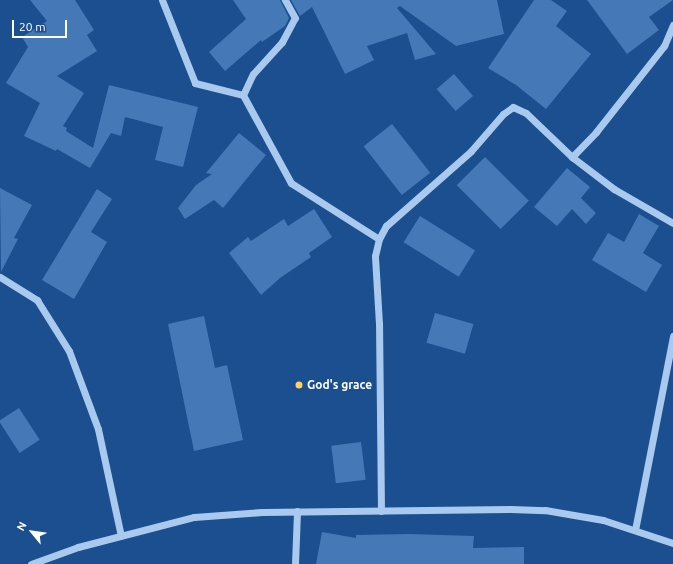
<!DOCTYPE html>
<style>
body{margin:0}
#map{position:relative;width:673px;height:564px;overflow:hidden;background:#1b4f8f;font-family:Ubuntu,sans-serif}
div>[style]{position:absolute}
.building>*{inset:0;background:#4478b7;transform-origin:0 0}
.minor>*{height:7px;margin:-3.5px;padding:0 3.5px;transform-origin:3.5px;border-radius:3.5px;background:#a9c9ee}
.dots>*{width:11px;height:11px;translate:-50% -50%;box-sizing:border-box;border:2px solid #1b4f8f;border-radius:50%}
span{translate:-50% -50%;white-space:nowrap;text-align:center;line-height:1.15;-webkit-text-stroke:3px #1b4f8f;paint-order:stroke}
.poi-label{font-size:12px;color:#fff;font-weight:700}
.left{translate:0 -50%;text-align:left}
.north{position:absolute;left:12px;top:512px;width:40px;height:40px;-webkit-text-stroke:3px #1b4f8f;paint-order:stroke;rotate:299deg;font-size:11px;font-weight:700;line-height:16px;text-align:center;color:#fff}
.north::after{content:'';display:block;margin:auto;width:14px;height:18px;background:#fff;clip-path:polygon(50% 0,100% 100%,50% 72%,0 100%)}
.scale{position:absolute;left:12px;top:20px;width:55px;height:18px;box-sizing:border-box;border:2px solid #fff;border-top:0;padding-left:5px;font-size:12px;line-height:14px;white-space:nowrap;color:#fff;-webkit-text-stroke:3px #1b4f8f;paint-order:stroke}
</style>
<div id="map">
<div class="building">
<div style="clip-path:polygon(30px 0,75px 0,94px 30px,87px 35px,97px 51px,57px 76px,84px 93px,63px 126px,67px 128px,66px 131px,93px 148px,109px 85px,198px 107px,183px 167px,155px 160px,163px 127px,125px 117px,121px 136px,111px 133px,90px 168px,57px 149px,56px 151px,24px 136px,40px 103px,6px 83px,28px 47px,22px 37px,47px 21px)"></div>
<div style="clip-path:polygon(233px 0,280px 0,289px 18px,285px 26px,262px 42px,261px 40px,225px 71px,209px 52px,246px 19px)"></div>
<div style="clip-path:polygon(291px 0,497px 0,504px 34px,456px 46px,400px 6px,397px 8px,436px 54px,415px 60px,407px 33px,367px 46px,374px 60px,345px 74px,312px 7px,300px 16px)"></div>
<div style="clip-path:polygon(534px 0,551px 0,567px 11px,556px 26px,591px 54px,546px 109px,516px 85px,488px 68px)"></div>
<div style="clip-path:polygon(587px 0,673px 0,649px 17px,659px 30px,627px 54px)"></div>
<div style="left:454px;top:74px;width:29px;height:23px;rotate:49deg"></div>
<div style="left:392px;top:124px;width:62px;height:36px;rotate:52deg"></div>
<div style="clip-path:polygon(239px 133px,266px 155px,223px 208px,214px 200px,185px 219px,178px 208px,196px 185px,212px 174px,206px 173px)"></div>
<div style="left:485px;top:157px;width:62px;height:40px;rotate:45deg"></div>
<div style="clip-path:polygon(567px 168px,590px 187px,581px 198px,596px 213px,586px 224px,572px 209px,557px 226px,534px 207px)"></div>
<div style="clip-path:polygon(0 188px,32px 205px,14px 238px,18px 239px,1px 272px)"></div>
<div style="clip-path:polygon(97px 189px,112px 199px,91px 232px,107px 242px,74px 299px,42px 280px)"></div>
<div style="clip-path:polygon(314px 209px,332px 237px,309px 253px,311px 257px,280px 278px,261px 295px,229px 253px,248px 237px,251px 241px,284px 219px,288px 226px)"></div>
<div style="clip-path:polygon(639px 214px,659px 226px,643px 253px,662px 265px,646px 292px,592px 260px,608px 233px,624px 242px)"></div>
<div style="left:420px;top:216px;width:65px;height:31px;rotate:32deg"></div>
<div style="left:435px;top:313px;width:40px;height:31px;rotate:16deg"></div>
<div style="clip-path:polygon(204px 316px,215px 368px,227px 365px,243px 440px,194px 451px,168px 324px)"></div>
<div style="left:19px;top:408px;width:38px;height:24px;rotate:57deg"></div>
<div style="left:361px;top:442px;width:38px;height:30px;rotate:83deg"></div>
<div style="clip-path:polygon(322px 532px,356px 538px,356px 535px,409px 534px,474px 536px,473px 548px,524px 547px,524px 564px,316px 564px)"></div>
</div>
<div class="minor">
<div style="left:162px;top:0;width:89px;rotate:68.3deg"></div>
<div style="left:195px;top:83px;width:49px;rotate:14deg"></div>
<div style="left:243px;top:95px;width:100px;rotate:61.4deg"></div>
<div style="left:291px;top:183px;width:104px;rotate:32.5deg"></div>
<div style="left:243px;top:95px;width:23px;rotate:-65deg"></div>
<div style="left:253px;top:74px;width:43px;rotate:-47.8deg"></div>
<div style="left:282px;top:42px;width:27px;rotate:-62deg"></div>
<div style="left:295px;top:18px;width:21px;rotate:-119deg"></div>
<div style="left:572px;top:157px;width:35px;rotate:-46deg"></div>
<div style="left:596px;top:132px;width:110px;rotate:-51.7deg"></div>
<div style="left:664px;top:46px;width:23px;rotate:-67deg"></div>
<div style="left:0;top:277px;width:44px;rotate:31.9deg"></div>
<div style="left:37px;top:300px;width:60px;rotate:57.9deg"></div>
<div style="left:69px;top:351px;width:83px;rotate:69.6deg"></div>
<div style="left:98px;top:429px;width:109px;rotate:77.9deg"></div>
<div style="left:381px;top:511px;width:187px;rotate:-90.6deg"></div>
<div style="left:379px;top:324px;width:68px;rotate:-93.4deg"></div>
<div style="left:375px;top:256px;width:17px;rotate:-77deg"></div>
<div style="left:379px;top:239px;width:15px;rotate:-62deg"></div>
<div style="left:386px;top:226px;width:113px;rotate:-41.4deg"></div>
<div style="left:471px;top:151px;width:49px;rotate:-49.1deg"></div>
<div style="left:503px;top:114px;width:12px;rotate:-35deg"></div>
<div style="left:513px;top:107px;width:14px;rotate:25deg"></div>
<div style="left:526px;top:113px;width:64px;rotate:43.7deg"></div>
<div style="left:572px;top:157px;width:53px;rotate:37.3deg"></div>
<div style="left:614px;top:189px;width:68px;rotate:30deg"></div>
<div style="left:635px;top:530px;width:198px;rotate:-78.9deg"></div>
<div style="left:31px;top:564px;width:50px;rotate:-19.9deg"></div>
<div style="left:78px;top:547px;width:120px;rotate:-14.5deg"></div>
<div style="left:194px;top:517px;width:68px;rotate:-4.2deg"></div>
<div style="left:262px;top:512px;width:249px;rotate:-0.7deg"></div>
<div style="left:511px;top:509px;width:34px;rotate:2deg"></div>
<div style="left:545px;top:510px;width:59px;rotate:9.8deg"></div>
<div style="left:603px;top:520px;width:74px;rotate:18.2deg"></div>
<div style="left:295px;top:564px;width:53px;rotate:-87.8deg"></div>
</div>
<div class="dots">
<div style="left:299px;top:385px;background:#ffd166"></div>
</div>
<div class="poi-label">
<span class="left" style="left:307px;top:385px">God's grace</span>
</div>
<div class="north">N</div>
<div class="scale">20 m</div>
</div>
